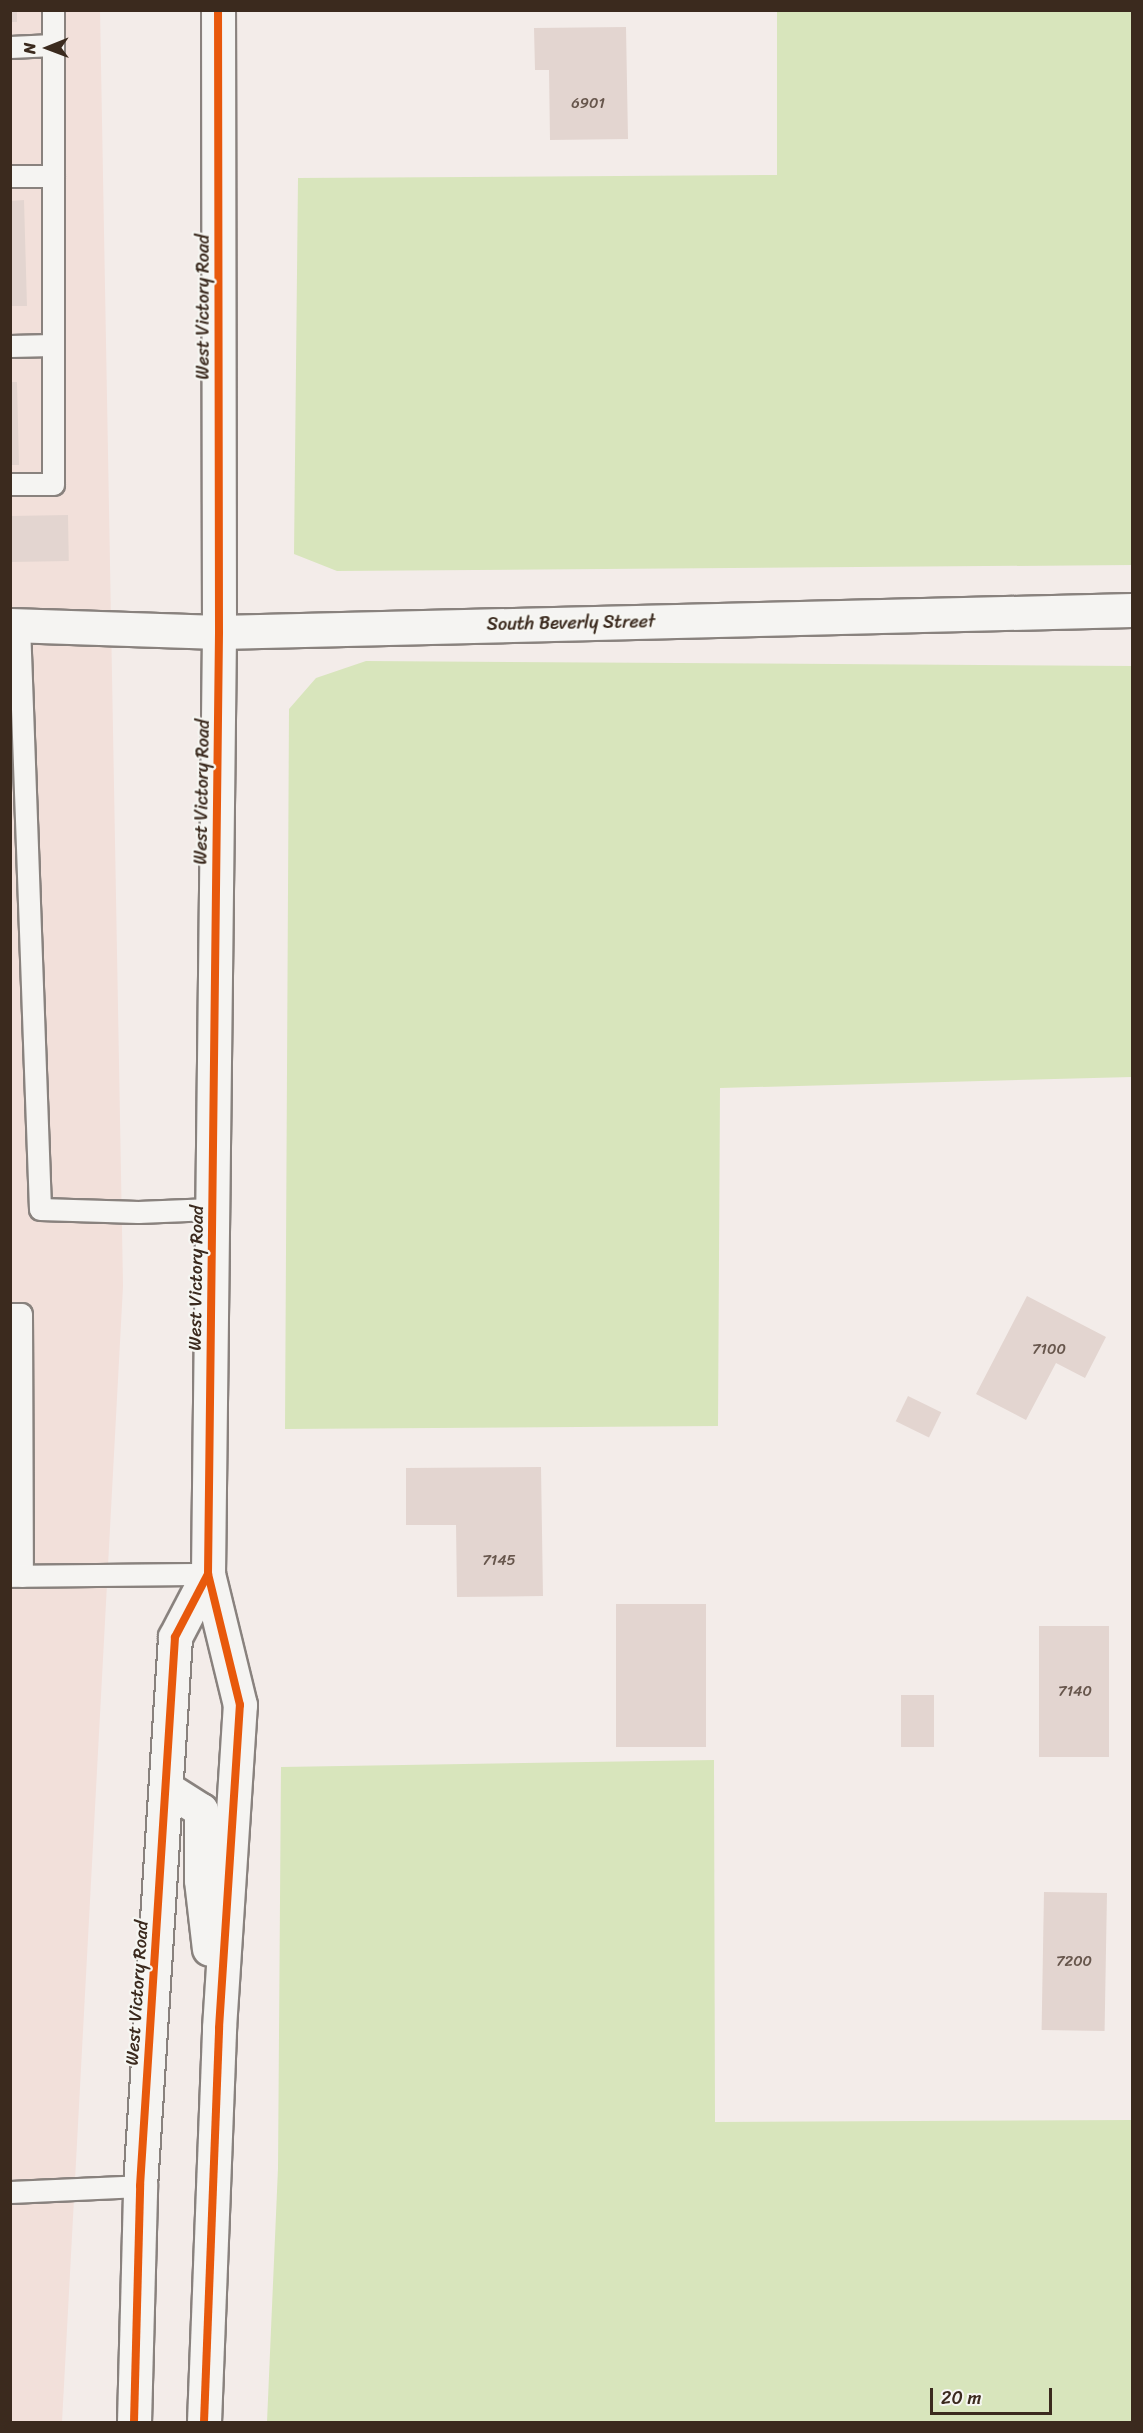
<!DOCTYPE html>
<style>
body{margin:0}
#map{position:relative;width:1143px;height:2433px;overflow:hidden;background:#f3ece9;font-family:Sriracha,sans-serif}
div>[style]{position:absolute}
.built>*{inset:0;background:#f2e0da}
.green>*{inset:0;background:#d8e5bc}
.building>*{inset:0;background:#e3d5d0;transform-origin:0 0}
.roads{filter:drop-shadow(2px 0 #89827e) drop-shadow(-2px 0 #89827e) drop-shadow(0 2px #89827e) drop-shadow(0 -2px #89827e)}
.lane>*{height:21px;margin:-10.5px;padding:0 10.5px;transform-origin:10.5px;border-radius:10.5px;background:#f5f4f2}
.street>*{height:33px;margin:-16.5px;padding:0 16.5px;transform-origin:16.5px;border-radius:16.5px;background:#f5f4f2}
.secondary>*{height:33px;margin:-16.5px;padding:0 16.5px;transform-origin:16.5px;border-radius:16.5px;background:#f5f4f2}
.cycleway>*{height:8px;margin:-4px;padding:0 4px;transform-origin:4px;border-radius:4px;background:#e8590c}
span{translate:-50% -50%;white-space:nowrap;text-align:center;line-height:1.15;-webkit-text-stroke:4.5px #f6f6f2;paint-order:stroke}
.number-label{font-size:15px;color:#67564c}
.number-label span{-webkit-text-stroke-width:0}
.street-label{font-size:18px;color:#3b2a1e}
.frame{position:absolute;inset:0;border:12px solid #3b2a1e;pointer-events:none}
.north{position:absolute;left:18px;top:18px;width:60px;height:60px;-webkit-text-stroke:4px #f6f6f2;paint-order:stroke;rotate:269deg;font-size:16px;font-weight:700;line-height:24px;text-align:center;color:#3b2a1e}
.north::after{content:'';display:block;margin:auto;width:21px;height:27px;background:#3b2a1e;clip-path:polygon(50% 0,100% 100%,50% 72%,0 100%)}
.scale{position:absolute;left:930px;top:2388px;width:122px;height:27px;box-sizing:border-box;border:3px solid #3b2a1e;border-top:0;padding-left:8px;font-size:18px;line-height:21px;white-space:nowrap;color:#3b2a1e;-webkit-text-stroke:4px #f6f6f2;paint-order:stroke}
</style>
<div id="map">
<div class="built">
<div style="clip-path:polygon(100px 10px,123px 1286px,62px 2422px,11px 2422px,10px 11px)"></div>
</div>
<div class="green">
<div style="clip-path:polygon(777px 11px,1132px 11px,1132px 565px,337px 571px,294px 554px,298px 178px,777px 175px)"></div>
<div style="clip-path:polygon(366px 661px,1132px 666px,1132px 1077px,720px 1088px,718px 1426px,285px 1429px,289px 709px,316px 678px)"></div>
<div style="clip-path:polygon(714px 1760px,715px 2122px,1132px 2120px,1132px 2422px,267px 2422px,278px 2168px,281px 1767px)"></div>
</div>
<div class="building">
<div style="left:10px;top:10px;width:7px;height:12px"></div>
<div style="clip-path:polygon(626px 27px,628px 139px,550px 140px,549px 70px,535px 70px,534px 28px)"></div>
<div style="clip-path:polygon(24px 200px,27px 306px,10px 306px,10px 201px)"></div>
<div style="clip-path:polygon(10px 382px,17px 382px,19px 465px,10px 465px)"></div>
<div style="left:68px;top:515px;width:46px;height:58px;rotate:89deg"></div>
<div style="clip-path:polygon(1027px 1296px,1106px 1337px,1085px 1378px,1056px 1363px,1026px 1420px,976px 1394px)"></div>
<div style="left:908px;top:1396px;width:37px;height:28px;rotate:26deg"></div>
<div style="clip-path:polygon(541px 1467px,543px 1596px,457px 1597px,456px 1525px,406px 1525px,406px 1468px)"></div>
<div style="left:706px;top:1604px;width:143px;height:90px;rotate:90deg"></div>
<div style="left:1109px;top:1626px;width:131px;height:70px;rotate:90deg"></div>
<div style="left:901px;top:1695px;width:33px;height:52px"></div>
<div style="left:1044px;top:1892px;width:63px;height:138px;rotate:1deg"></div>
</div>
<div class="roads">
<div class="lane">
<div style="left:10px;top:47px;width:43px;rotate:-2.7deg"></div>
<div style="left:10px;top:176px;width:43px"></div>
<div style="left:10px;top:346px;width:43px;rotate:-1.3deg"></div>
<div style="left:10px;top:484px;width:43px"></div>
<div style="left:53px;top:484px;width:474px;rotate:-90deg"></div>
<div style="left:19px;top:625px;width:584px;rotate:87.94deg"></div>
<div style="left:40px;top:1209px;width:98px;rotate:1.8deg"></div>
<div style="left:138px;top:1212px;width:74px;rotate:-2.3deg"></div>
<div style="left:10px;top:1314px;width:11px"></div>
<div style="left:21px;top:1314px;width:262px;rotate:89.8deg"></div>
<div style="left:10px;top:1576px;width:198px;rotate:-0.6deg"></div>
<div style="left:10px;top:2192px;width:130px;rotate:-2.6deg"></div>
</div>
<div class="street">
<div style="left:10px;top:625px;width:209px;rotate:1.9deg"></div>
<div style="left:219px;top:632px;width:913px;rotate:-1.38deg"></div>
</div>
<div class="secondary">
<div style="left:166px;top:1788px;width:41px;rotate:32.2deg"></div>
<div style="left:201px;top:1810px;width:70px;rotate:90deg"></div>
<div style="left:201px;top:1880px;width:69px;rotate:83.4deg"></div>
<div style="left:134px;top:2422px;width:236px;rotate:-88.5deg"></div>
<div style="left:140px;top:2186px;width:550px;rotate:-86.35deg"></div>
<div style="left:175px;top:1637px;width:71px;rotate:-62.4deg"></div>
<div style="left:204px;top:2422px;width:394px;rotate:-87.8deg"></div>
<div style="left:219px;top:2028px;width:324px;rotate:-86.3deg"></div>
<div style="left:240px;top:1705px;width:135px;rotate:-103.7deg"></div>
<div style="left:208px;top:1574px;width:942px;rotate:-89.33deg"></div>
<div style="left:219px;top:632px;width:622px;rotate:-90.09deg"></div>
</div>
</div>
<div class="cycleway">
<div style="left:134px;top:2422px;width:236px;rotate:-88.5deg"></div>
<div style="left:140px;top:2186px;width:550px;rotate:-86.35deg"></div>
<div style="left:175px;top:1637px;width:71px;rotate:-62.4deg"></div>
<div style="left:204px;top:2422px;width:394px;rotate:-87.8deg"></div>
<div style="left:219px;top:2028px;width:324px;rotate:-86.3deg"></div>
<div style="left:240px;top:1705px;width:135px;rotate:-103.7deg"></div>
<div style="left:208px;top:1574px;width:942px;rotate:-89.33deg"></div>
<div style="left:219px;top:632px;width:622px;rotate:-90.09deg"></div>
</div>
<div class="number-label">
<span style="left:588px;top:104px">6901</span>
<span style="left:1049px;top:1350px">7100</span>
<span style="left:499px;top:1561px">7145</span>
<span style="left:1075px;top:1692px">7140</span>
<span style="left:1074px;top:1962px">7200</span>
</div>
<div class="street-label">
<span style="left:203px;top:307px;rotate:-90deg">West Victory Road</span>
<span style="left:571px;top:623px;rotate:-1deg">South Beverly Street</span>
<span style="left:202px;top:792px;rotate:-89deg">West Victory Road</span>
<span style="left:196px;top:1278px;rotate:-89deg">West Victory Road</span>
<span style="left:137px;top:1993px;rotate:-86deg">West Victory Road</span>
</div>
<div class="frame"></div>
<div class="north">N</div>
<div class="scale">20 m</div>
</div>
